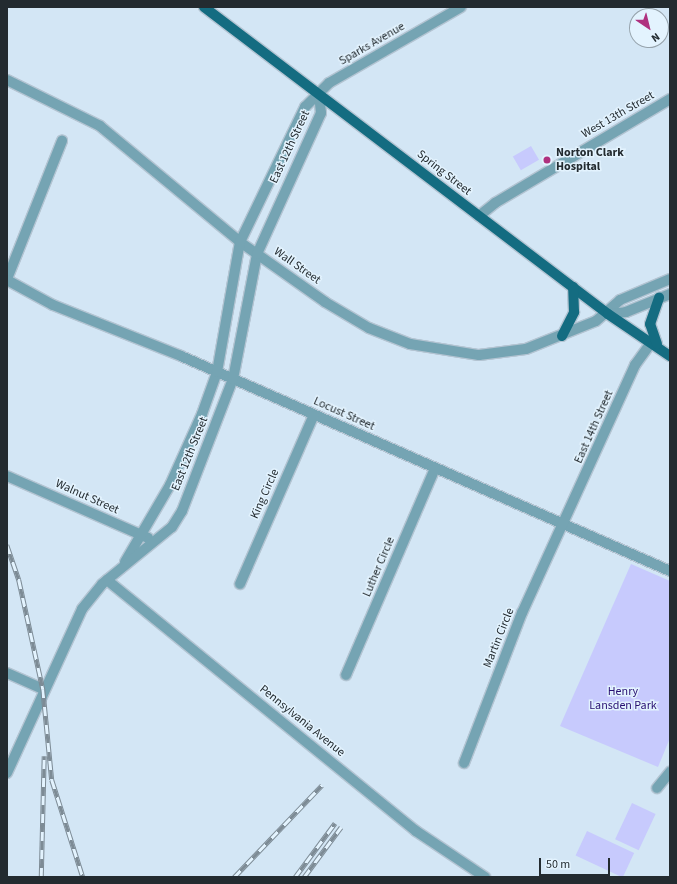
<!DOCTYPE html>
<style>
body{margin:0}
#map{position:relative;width:677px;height:884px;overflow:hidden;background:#d3e6f5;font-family:"Source Sans 3",sans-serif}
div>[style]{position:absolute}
.green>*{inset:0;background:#c7cafd;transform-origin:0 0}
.roads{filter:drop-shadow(1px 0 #b3c4d2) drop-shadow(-1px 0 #b3c4d2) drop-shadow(0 1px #b3c4d2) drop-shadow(0 -1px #b3c4d2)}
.minor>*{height:10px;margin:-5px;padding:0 5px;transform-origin:5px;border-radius:5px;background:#75a4b3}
.major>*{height:10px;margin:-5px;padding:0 5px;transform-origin:5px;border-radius:5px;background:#146c81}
.rail>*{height:4.5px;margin-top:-2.25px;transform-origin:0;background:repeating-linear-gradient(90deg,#e3f3fe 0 9px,#7d8b95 0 18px);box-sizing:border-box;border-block:1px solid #7d8b95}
.dots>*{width:11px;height:11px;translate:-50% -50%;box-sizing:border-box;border:2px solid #e3f3fe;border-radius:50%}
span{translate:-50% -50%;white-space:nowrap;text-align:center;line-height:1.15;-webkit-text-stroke:3px #e3f3fe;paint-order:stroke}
.street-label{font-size:12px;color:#232b30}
.poi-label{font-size:12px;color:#232b30;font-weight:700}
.left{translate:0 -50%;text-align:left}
.park-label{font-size:12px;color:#270e71}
.frame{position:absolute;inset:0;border:8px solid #232b30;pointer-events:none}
.north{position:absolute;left:629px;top:8px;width:40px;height:40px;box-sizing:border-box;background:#e3f3fe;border:1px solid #96a3ac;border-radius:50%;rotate:145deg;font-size:11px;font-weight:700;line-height:16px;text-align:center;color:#232b30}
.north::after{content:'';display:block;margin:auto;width:14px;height:18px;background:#af317f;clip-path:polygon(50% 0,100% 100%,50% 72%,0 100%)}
.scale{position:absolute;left:539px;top:858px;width:71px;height:18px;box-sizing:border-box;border:2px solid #232b30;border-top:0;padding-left:5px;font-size:12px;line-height:14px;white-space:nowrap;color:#232b30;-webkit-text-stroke:3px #e3f3fe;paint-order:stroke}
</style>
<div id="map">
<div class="green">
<div style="left:531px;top:146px;width:16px;height:21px;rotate:60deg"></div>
<div style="clip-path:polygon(631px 564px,670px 581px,670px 738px,658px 767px,560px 726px)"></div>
<div style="left:632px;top:803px;width:26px;height:40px;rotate:25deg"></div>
<div style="left:587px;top:831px;width:52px;height:27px;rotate:25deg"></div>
</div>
<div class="roads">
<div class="minor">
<div style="left:7px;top:80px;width:104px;rotate:26.3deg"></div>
<div style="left:100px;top:126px;width:182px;rotate:39.6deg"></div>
<div style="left:240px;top:242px;width:104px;rotate:35.2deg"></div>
<div style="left:325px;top:302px;width:51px;rotate:30.6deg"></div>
<div style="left:369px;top:328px;width:44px;rotate:21.3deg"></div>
<div style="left:410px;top:344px;width:70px;rotate:9.1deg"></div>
<div style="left:479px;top:355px;width:47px;rotate:-7.3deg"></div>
<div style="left:526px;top:349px;width:75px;rotate:-21.8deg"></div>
<div style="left:596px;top:321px;width:32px;rotate:-41deg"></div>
<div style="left:620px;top:300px;width:54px;rotate:-22.8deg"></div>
<div style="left:479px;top:216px;width:21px;rotate:-39deg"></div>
<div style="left:495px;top:203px;width:204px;rotate:-30.7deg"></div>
<div style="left:7px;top:279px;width:149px;rotate:-68.3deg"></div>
<div style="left:7px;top:280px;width:52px;rotate:28.5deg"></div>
<div style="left:53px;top:305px;width:138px;rotate:21.7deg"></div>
<div style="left:181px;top:356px;width:534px;rotate:23.73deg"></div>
<div style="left:608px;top:314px;width:18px;rotate:-6deg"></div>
<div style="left:626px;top:312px;width:48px;rotate:-22.2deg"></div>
<div style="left:7px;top:476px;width:154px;rotate:23.7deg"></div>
<div style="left:125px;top:562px;width:89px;rotate:-59.7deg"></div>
<div style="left:170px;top:485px;width:78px;rotate:-65.7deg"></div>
<div style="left:202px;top:414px;width:45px;rotate:-70.3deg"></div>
<div style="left:217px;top:372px;width:132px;rotate:-80deg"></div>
<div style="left:240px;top:242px;width:150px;rotate:-64.3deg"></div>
<div style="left:305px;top:107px;width:34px;rotate:-45deg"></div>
<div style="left:329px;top:83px;width:152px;rotate:-29.9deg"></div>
<div style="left:107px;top:580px;width:398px;rotate:39.1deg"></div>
<div style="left:416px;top:831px;width:83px;rotate:33.7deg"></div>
<div style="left:240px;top:584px;width:184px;rotate:-66.4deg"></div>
<div style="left:7px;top:673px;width:39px;rotate:24deg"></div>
<div style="left:346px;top:675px;width:225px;rotate:-66.7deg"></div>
<div style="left:464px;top:763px;width:161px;rotate:-68.9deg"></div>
<div style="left:522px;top:613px;width:273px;rotate:-65.5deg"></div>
<div style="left:635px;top:365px;width:29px;rotate:-54deg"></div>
<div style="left:7px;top:773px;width:180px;rotate:-65.4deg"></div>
<div style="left:82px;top:609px;width:32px;rotate:-51deg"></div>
<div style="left:102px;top:584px;width:90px;rotate:-39.2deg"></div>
<div style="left:172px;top:527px;width:19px;rotate:-58deg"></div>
<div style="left:182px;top:511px;width:142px;rotate:-68.9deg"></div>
<div style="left:233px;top:379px;width:127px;rotate:-79.1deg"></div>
<div style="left:257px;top:254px;width:155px;rotate:-65.6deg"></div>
<div style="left:321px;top:113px;width:19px;rotate:-96deg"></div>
<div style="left:657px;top:788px;width:21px;rotate:-51deg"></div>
</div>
<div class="major">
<div style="left:204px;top:7px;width:507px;rotate:37.23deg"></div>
<div style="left:608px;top:314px;width:75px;rotate:34.1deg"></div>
<div style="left:562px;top:336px;width:27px;rotate:-63deg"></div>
<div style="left:574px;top:312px;width:25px;rotate:-92deg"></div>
<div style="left:657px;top:344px;width:21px;rotate:-109deg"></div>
<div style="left:650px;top:324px;width:28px;rotate:-71deg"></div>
</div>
</div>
<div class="rail">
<div style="left:7px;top:545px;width:37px;rotate:71deg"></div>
<div style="left:19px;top:580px;width:112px;rotate:77.6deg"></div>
<div style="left:43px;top:689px;width:91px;rotate:84.4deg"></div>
<div style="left:52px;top:780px;width:102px;rotate:72.3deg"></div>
<div style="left:41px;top:877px;width:121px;rotate:-88.6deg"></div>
<div style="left:234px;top:877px;width:127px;rotate:-46.3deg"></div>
<div style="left:295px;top:877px;width:67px;rotate:-53.5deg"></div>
<div style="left:304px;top:877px;width:62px;rotate:-53.5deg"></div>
</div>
<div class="dots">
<div style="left:547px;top:160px;background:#af317f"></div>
</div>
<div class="street-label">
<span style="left:372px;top:44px;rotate:-30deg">Sparks Avenue</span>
<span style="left:618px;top:115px;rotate:-30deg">West 13th Street</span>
<span style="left:290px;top:147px;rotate:-65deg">East 12th Street</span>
<span style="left:444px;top:173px;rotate:38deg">Spring Street</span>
<span style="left:297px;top:266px;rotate:35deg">Wall Street</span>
<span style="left:344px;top:414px;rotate:24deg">Locust Street</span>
<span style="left:594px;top:427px;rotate:-66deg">East 14th Street</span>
<span style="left:190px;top:454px;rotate:-68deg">East 12th Street</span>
<span style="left:265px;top:494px;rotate:-66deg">King Circle</span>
<span style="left:87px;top:497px;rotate:24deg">Walnut Street</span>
<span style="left:379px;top:567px;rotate:-67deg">Luther Circle</span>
<span style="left:499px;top:638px;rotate:-68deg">Martin Circle</span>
<span style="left:302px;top:721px;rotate:39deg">Pennsylvania Avenue</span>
</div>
<div class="poi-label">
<span class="left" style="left:556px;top:160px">Norton Clark<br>Hospital</span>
</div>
<div class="park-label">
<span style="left:623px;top:699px">Henry<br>Lansden Park</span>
</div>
<div class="frame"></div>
<div class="north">N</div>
<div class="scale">50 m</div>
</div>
